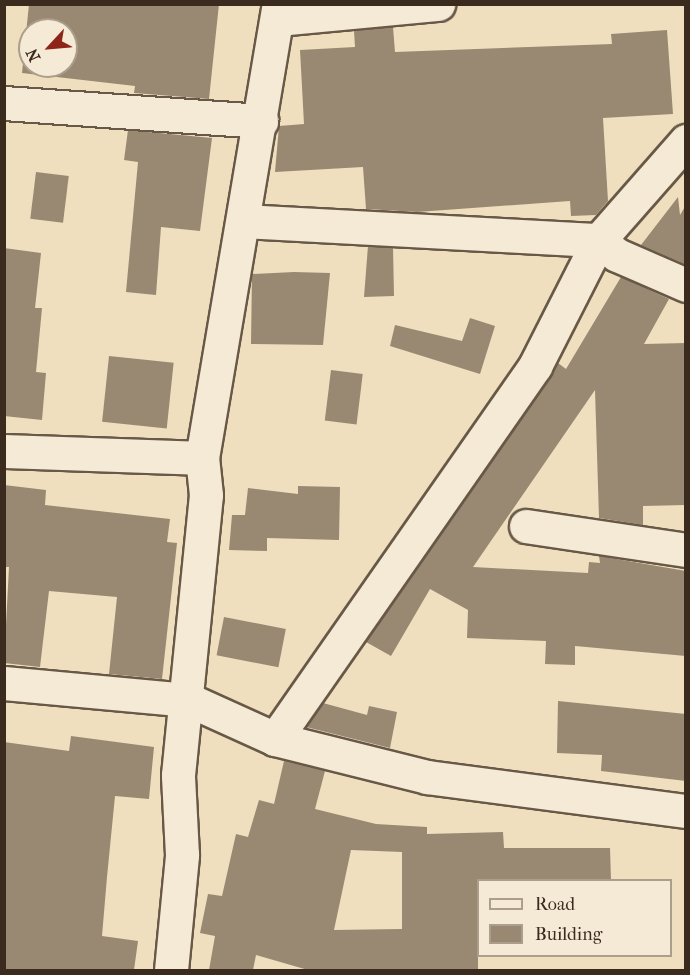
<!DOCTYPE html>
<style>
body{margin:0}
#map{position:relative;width:690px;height:975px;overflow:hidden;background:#efdfbe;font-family:"IM FELL French Canon",serif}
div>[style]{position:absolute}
.building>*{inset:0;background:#998972;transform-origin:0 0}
.roads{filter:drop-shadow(2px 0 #685847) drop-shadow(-2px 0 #685847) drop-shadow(0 2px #685847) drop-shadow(0 -2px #685847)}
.minor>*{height:33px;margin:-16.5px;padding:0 16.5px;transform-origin:16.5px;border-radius:16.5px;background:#f5ead5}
span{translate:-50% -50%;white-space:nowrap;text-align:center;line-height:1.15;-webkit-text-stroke:5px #f5ead5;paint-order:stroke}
.frame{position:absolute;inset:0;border:6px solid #3b2b1f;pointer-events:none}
.legend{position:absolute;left:477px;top:879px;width:195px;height:78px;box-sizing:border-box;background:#f5ead5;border:2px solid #ab9e8c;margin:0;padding:8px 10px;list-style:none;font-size:18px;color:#3b2b1f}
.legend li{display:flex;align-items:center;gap:12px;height:30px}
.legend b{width:30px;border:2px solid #ab9e8c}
.north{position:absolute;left:18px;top:18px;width:60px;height:60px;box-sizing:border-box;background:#f5ead5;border:2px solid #ab9e8c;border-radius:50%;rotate:244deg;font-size:16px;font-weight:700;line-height:24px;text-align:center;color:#3b2b1f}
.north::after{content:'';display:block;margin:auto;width:21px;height:27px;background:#8f2418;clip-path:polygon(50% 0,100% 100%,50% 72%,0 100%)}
</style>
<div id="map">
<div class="building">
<div style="clip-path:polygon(evenodd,29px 4px,219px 4px,209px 99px,134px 93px,135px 86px,22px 73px,29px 4px,30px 30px,66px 30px,66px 66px,30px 66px,30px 30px)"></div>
<div style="clip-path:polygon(393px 27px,395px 52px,612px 44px,611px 34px,667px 30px,673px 114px,603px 118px,608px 201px,596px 215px,571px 216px,570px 201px,417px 212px,366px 209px,363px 167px,275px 172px,279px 126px,304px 124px,300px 50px,355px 47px,354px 31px)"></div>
<div style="clip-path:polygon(128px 130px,212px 138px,200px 231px,161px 227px,156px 295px,126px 292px,138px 162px,124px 160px)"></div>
<div style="left:36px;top:172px;width:33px;height:47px;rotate:7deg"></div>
<div style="clip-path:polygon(678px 197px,680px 215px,686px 205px,685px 264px,641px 245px)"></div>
<div style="clip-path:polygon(368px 246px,393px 248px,394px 296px,364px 297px)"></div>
<div style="clip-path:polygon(4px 248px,41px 253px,35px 308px,42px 308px,36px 372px,46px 373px,42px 420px,4px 416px)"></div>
<div style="clip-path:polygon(294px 272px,330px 273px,323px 345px,251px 344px,252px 274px)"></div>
<div style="clip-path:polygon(621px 277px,669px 299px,644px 344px,686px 343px,686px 505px,643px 506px,643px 525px,599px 518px,595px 390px,473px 567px,588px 573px,589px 562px,600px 563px,599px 556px,686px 571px,686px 656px,575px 646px,575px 665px,545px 664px,546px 641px,467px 638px,468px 610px,430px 589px,391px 656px,366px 642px,558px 363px,566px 369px)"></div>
<div style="clip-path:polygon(470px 318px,495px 326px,480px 374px,390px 346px,395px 325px,462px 341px)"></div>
<div style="left:109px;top:356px;width:65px;height:66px;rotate:6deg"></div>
<div style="left:331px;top:370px;width:32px;height:51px;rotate:7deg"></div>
<div style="clip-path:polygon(4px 485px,46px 490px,45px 505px,170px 519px,167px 542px,177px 543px,162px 679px,109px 674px,117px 597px,49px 591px,40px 667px,4px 663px,9px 567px,4px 567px)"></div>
<div style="clip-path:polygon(298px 486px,340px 487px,339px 540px,267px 538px,267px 551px,229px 550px,232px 515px,245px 515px,248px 488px,298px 494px)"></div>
<div style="left:224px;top:617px;width:63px;height:39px;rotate:11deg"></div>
<div style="clip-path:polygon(558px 701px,686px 714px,686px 781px,601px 771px,602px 755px,557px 753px)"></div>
<div style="clip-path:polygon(323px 703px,367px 715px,369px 706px,397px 712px,390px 748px,306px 727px)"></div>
<div style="clip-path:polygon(71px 736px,154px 747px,149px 799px,115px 796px,107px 877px,102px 936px,138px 941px,134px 970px,4px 970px,4px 742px,69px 751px)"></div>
<div style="clip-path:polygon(evenodd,284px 761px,325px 771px,315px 809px,376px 824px,427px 827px,427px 834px,503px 832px,504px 848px,610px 848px,611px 880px,478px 880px,478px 970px,308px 970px,256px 955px,253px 970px,209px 970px,215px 936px,200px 933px,208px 894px,222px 896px,236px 834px,248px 837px,259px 800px,274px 804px,284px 761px,351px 850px,402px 852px,402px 929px,334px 930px,351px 850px)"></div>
</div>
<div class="roads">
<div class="minor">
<div style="left:278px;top:19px;width:161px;rotate:-5.4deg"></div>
<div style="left:4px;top:103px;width:258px;rotate:4deg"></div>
<div style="left:243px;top:221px;width:357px;rotate:3.1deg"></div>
<div style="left:599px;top:240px;width:23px;rotate:40deg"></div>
<div style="left:617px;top:255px;width:75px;rotate:23.5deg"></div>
<div style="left:4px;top:451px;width:198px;rotate:2deg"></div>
<div style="left:526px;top:526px;width:162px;rotate:8.5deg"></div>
<div style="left:4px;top:683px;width:186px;rotate:5.3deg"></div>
<div style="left:189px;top:700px;width:94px;rotate:24.4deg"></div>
<div style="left:275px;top:739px;width:157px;rotate:14deg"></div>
<div style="left:427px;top:777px;width:261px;rotate:7.5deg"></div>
<div style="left:275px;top:739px;width:455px;rotate:-55.1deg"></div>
<div style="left:535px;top:366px;width:141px;rotate:-63.1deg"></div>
<div style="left:599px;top:240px;width:132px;rotate:-48.7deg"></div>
<div style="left:171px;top:970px;width:116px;rotate:-84.5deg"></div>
<div style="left:182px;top:855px;width:80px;rotate:-92.9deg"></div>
<div style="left:178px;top:775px;width:281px;rotate:-84.3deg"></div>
<div style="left:206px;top:495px;width:37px;rotate:-96deg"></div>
<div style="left:202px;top:458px;width:460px;rotate:-80.4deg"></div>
</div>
</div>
<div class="frame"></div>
<ul class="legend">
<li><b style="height:8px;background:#f5ead5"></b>Road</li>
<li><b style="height:16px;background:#998972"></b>Building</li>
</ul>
<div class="north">N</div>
</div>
